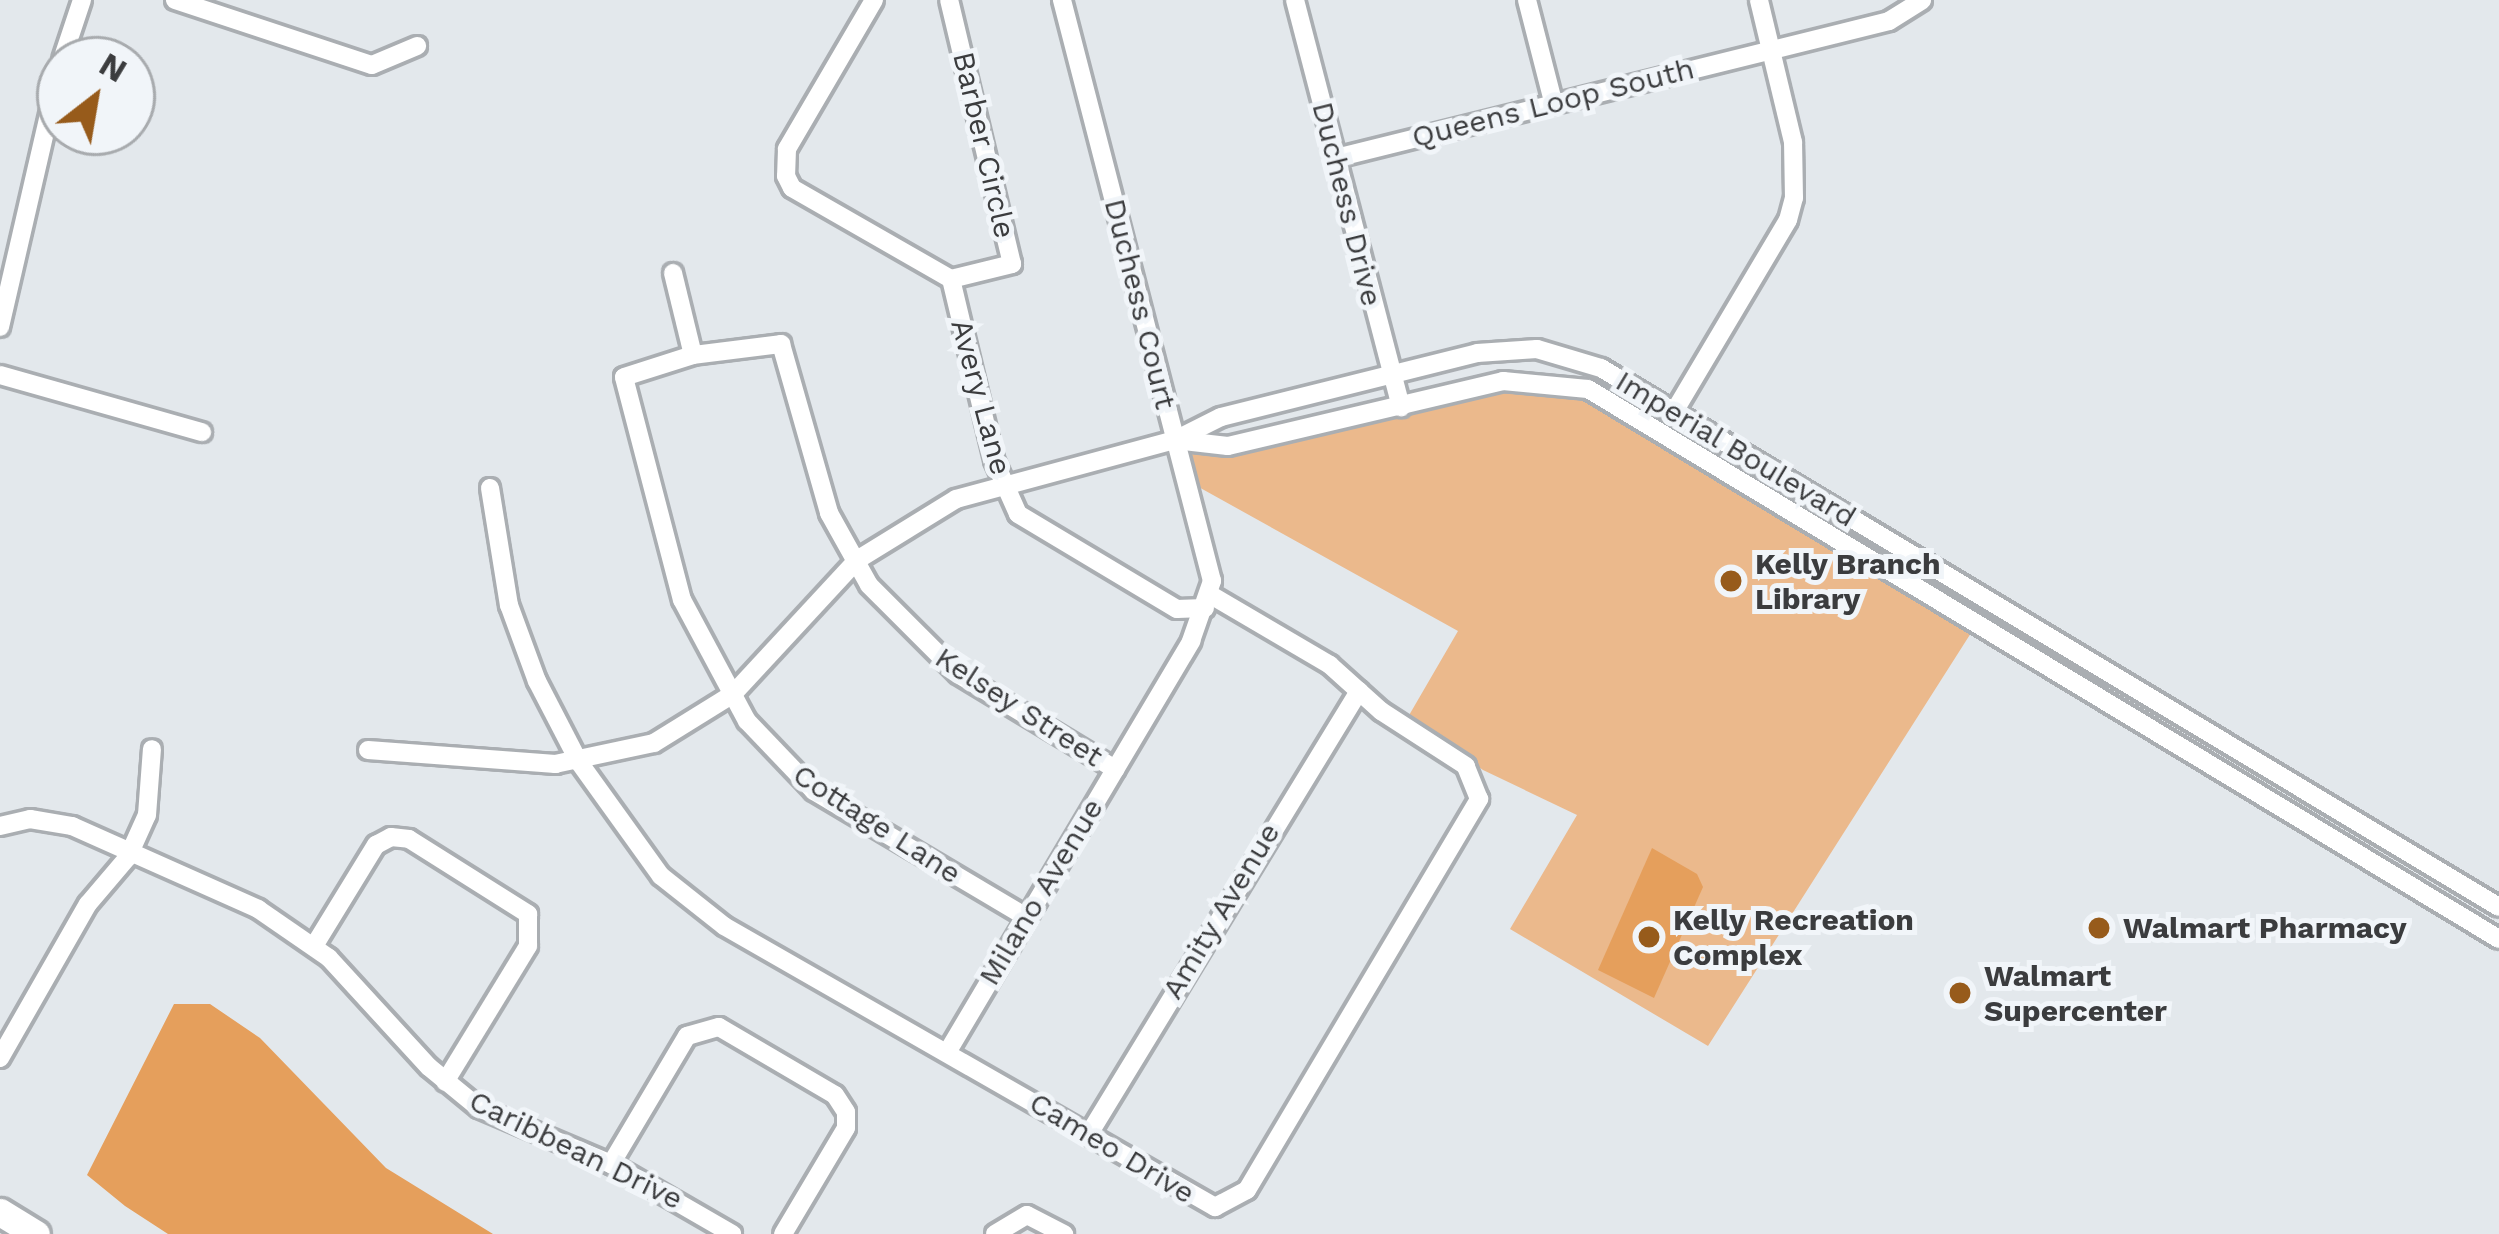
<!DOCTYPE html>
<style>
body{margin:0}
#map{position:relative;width:2499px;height:1234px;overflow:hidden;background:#e3e8ec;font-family:"Work Sans",sans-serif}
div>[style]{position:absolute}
.green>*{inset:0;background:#ebb98c}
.water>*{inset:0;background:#e59f5c}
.roads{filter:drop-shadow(3px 0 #aaaeb2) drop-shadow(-3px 0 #aaaeb2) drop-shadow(0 3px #aaaeb2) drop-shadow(0 -3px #aaaeb2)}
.minor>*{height:18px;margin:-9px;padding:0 9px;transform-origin:9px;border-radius:9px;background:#fff}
.secondary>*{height:27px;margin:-13.5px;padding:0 13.5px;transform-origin:13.5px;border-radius:13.5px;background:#fff}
.dots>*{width:33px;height:33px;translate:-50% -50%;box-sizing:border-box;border:6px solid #f1f5f9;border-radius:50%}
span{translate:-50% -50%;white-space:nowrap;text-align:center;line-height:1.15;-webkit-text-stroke:10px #f1f5f9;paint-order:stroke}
.street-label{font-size:30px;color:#3b3c3e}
.poi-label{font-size:30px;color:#3b3c3e;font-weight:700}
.left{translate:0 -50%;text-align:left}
.north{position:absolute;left:36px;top:36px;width:120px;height:120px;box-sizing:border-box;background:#f1f5f9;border:3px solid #a8abae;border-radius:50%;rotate:31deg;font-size:33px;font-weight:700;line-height:48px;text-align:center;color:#3b3c3e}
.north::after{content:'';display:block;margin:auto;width:42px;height:54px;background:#975b1b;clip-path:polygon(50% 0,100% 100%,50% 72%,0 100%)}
</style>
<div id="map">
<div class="green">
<div style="clip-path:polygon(1503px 391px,1580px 398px,1621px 418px,1971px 633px,1708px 1046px,1510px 929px,1577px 815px,1483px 770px,1408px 717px,1458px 631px,1195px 485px,1188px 452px,1229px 455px)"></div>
</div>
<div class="water">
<div style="clip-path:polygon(1652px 848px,1697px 874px,1703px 887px,1654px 998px,1598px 970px)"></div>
<div style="clip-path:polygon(174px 1004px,210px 1004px,260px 1038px,386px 1168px,493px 1234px,168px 1234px,125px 1206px,87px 1175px)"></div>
</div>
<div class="roads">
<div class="minor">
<div style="left:175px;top:0;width:207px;rotate:18.3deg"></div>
<div style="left:372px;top:65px;width:49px;rotate:-22.9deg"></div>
<div style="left:874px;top:0;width:173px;rotate:120.3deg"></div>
<div style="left:787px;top:149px;width:27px;rotate:92deg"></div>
<div style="left:786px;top:176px;width:13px;rotate:63deg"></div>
<div style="left:792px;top:188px;width:183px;rotate:29.8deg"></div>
<div style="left:951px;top:279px;width:63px;rotate:-13.8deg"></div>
<div style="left:1012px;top:264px;width:271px;rotate:-103.4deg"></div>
<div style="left:1295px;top:0;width:421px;rotate:75.4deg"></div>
<div style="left:1527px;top:0;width:104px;rotate:75.6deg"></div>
<div style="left:62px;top:60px;width:63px;rotate:-71.6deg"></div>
<div style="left:1336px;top:158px;width:570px;rotate:-13.91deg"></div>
<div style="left:1889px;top:21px;width:39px;rotate:-32deg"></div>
<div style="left:673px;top:273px;width:84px;rotate:76.3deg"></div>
<div style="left:951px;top:279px;width:186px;rotate:76.6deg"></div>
<div style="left:994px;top:460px;width:59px;rotate:66deg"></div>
<div style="left:1018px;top:514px;width:185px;rotate:30.9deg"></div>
<div style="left:1177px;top:609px;width:28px;rotate:-2deg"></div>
<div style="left:0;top:327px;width:267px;rotate:-77deg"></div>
<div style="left:0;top:375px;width:210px;rotate:15.8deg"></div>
<div style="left:1671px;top:417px;width:229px;rotate:-59.3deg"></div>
<div style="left:1788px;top:220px;width:23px;rotate:-75deg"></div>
<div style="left:1794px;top:198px;width:56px;rotate:-91deg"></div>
<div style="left:1793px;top:142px;width:146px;rotate:-103.5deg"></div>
<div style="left:1175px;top:440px;width:53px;rotate:6.5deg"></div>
<div style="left:1228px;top:446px;width:283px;rotate:-13.3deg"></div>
<div style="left:1503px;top:381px;width:85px;rotate:5.4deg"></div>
<div style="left:1588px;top:389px;width:1064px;rotate:31.12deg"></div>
<div style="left:490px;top:488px;width:119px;rotate:80.8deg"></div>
<div style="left:509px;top:605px;width:81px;rotate:69.8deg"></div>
<div style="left:537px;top:681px;width:91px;rotate:62.6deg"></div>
<div style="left:579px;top:762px;width:140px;rotate:54.3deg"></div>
<div style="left:661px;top:876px;width:80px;rotate:38.4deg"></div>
<div style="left:724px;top:926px;width:566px;rotate:29.78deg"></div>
<div style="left:1215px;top:1207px;width:36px;rotate:-28deg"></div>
<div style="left:1247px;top:1190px;width:455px;rotate:-59.3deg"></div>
<div style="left:1479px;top:799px;width:35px;rotate:-112deg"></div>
<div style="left:1466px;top:766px;width:101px;rotate:-147.1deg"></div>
<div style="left:1381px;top:711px;width:69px;rotate:-138deg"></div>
<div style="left:1330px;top:665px;width:140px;rotate:-149.6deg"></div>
<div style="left:368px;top:750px;width:188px;rotate:4.3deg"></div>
<div style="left:555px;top:764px;width:101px;rotate:-12deg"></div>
<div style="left:654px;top:743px;width:93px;rotate:-31.8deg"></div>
<div style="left:733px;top:694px;width:183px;rotate:-47.2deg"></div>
<div style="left:857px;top:560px;width:116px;rotate:-31.6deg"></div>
<div style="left:956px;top:499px;width:227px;rotate:-15.1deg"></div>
<div style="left:1175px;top:440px;width:51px;rotate:-26.6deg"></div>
<div style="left:1221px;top:417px;width:264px;rotate:-14deg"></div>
<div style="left:1477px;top:353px;width:60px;rotate:-3.8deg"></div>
<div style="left:1537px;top:349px;width:67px;rotate:16.5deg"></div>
<div style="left:1601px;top:368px;width:1047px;rotate:30.97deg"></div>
<div style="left:0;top:826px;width:31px;rotate:-13deg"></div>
<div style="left:30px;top:819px;width:43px;rotate:9.5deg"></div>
<div style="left:72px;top:826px;width:204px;rotate:24deg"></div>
<div style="left:258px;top:909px;width:86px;rotate:34.6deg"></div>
<div style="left:329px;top:958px;width:148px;rotate:47.5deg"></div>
<div style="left:429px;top:1067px;width:65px;rotate:39.4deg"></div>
<div style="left:479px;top:1108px;width:143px;rotate:23deg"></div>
<div style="left:611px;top:1164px;width:140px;rotate:30deg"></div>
<div style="left:1026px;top:917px;width:247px;rotate:-149.3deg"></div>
<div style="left:814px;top:791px;width:97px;rotate:-133.7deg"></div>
<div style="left:747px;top:721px;width:137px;rotate:-118.2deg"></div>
<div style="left:682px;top:600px;width:230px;rotate:-104.6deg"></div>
<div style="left:624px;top:377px;width:72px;rotate:-17.7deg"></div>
<div style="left:693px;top:355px;width:89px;rotate:-7.1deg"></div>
<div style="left:781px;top:344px;width:176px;rotate:74.1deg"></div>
<div style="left:829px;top:513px;width:82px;rotate:60.9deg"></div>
<div style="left:869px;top:585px;width:126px;rotate:45deg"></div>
<div style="left:958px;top:674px;width:184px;rotate:31.2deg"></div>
<div style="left:314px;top:946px;width:119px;rotate:-58.5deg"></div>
<div style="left:376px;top:845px;width:17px;rotate:-28deg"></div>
<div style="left:391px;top:837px;width:18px;rotate:6deg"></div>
<div style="left:409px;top:839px;width:141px;rotate:32.2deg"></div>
<div style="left:528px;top:914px;width:32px;rotate:90deg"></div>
<div style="left:528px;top:946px;width:159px;rotate:121.4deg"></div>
<div style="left:948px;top:1051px;width:477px;rotate:-59.3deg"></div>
<div style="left:1191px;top:641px;width:64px;rotate:-70.7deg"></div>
<div style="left:1212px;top:581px;width:600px;rotate:-104.48deg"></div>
<div style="left:0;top:1058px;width:177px;rotate:-60.3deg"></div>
<div style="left:88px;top:904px;width:62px;rotate:-49.6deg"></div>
<div style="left:128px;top:857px;width:46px;rotate:-65.7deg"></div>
<div style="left:147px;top:815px;width:66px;rotate:-85.7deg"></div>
<div style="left:1089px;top:1134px;width:519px;rotate:-58.64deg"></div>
<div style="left:611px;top:1164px;width:149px;rotate:-59.3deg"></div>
<div style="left:687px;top:1036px;width:33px;rotate:-16deg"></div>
<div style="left:719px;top:1027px;width:134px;rotate:30.4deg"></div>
<div style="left:835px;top:1095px;width:20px;rotate:57deg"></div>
<div style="left:846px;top:1112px;width:16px;rotate:90deg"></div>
<div style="left:846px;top:1128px;width:123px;rotate:120.7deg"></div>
<div style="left:995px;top:1234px;width:37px;rotate:-31deg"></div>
<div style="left:1027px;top:1215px;width:42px;rotate:27.2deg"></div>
</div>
<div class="secondary">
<div style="left:0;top:1212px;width:42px;rotate:31.4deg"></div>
</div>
</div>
<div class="dots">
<div style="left:1731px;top:581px;background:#975b1b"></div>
<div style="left:2099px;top:928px;background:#975b1b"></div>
<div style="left:1649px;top:937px;background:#975b1b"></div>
<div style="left:1960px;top:993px;background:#975b1b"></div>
</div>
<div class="street-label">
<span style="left:1553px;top:103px;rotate:-14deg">Queens Loop South</span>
<span style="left:984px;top:145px;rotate:77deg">Barber Circle</span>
<span style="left:1347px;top:204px;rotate:76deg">Duchess Drive</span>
<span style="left:1140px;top:304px;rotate:76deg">Duchess Court</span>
<span style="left:981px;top:397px;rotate:75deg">Avery Lane</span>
<span style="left:1736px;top:449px;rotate:31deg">Imperial Boulevard</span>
<span style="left:1019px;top:707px;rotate:33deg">Kelsey Street</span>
<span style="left:877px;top:824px;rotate:33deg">Cottage Lane</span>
<span style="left:1041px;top:892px;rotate:-59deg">Milano Avenue</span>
<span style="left:1221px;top:911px;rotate:-59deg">Amity Avenue</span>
<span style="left:1112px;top:1148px;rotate:31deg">Cameo Drive</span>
<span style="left:576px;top:1150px;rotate:26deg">Caribbean Drive</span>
</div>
<div class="poi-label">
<span class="left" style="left:1755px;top:581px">Kelly Branch<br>Library</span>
<span class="left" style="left:1673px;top:937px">Kelly Recreation<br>Complex</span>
<span class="left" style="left:2123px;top:928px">Walmart Pharmacy</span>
<span class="left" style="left:1984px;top:993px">Walmart<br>Supercenter</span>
</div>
<div class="north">N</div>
</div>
